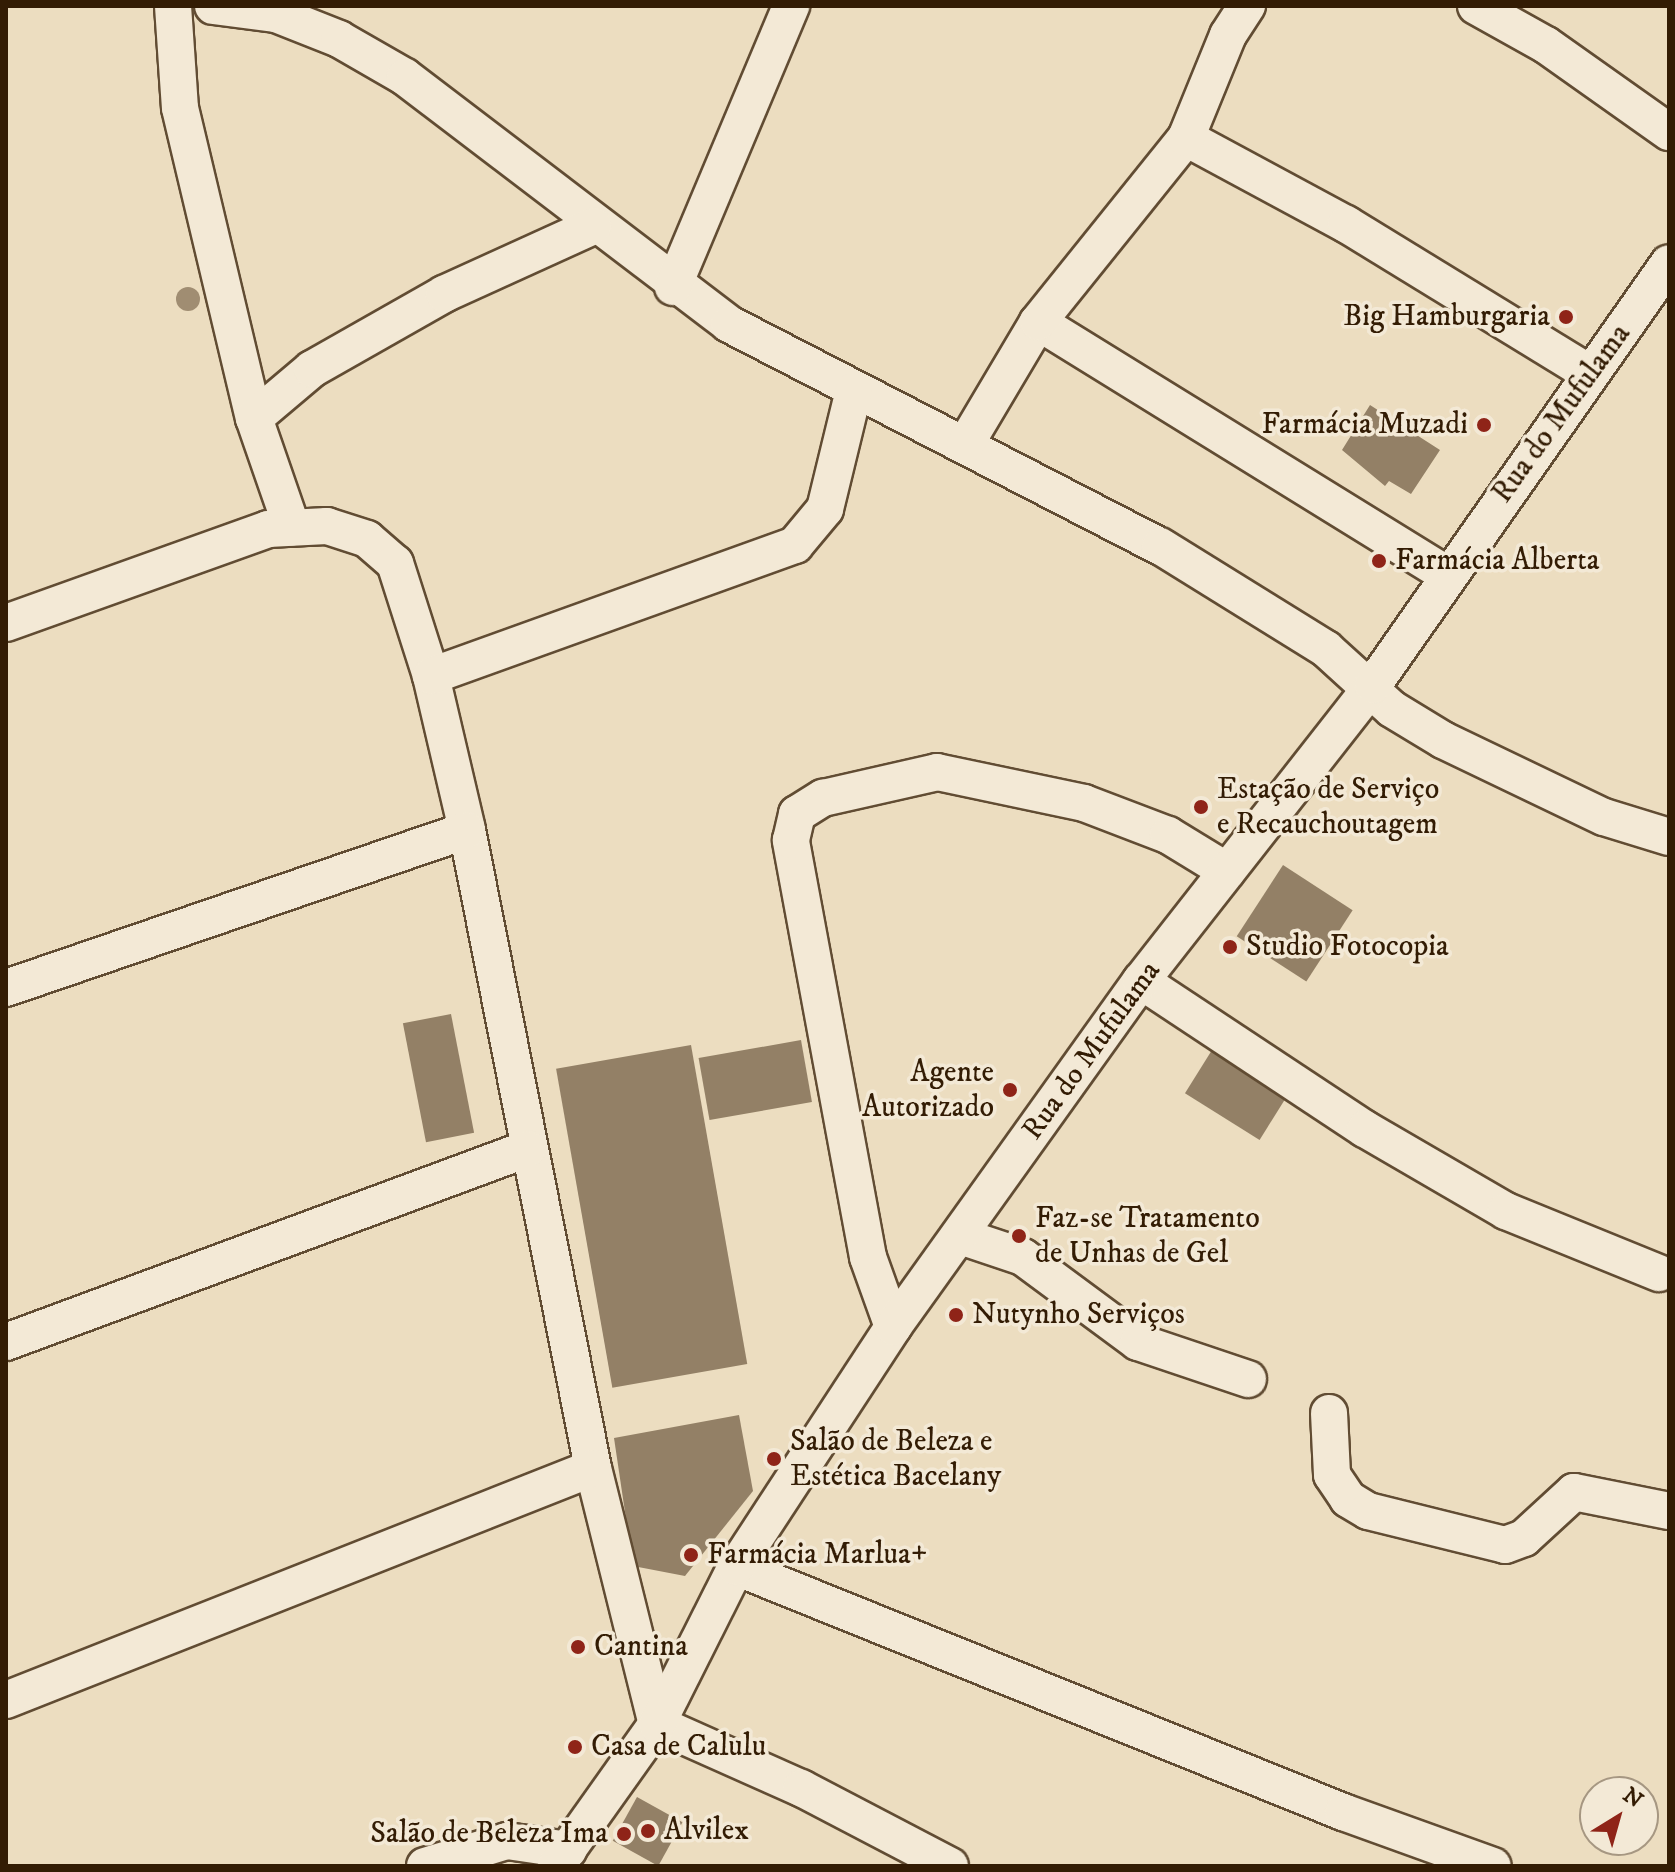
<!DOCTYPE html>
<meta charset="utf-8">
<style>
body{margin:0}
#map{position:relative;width:1675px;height:1872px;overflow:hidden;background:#ecddc0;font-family:"IM FELL DW Pica",serif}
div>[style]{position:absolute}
.building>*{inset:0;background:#938066;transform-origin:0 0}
.roads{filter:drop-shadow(2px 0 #614c33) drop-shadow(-2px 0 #614c33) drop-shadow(0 2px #614c33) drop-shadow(0 -2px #614c33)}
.minor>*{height:36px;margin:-18px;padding:0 18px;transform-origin:18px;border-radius:18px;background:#f3e9d6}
.trees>*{width:24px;height:24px;margin:-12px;border-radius:50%;background:#a08d72}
.dots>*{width:22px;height:22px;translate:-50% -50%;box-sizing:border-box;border:4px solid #f3e9d6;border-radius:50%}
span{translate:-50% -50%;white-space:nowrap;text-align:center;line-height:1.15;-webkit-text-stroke:7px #f3e9d6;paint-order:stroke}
.poi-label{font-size:30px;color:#331c04}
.right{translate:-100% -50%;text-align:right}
.left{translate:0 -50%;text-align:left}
.street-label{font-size:30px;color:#331c04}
.frame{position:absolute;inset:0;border:8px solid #331c04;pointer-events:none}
.north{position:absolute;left:1579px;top:1776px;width:80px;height:80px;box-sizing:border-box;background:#f3e9d6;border:2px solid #a69782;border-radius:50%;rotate:37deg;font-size:22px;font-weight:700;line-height:32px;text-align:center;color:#331c04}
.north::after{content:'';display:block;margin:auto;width:28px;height:36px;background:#8f2418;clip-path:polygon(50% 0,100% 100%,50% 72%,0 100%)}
</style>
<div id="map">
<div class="building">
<div style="clip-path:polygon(1370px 405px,1440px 450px,1411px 494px,1389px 481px,1385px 486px,1342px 450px)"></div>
<div style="left:1283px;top:865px;width:83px;height:85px;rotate:33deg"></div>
<div style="left:451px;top:1014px;width:121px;height:49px;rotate:79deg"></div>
<div style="left:801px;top:1040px;width:63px;height:104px;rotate:80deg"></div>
<div style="left:691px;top:1045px;width:324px;height:137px;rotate:80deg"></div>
<div style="left:1212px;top:1050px;width:88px;height:51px;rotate:32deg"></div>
<div style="clip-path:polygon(739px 1415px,753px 1491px,685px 1576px,633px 1566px,614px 1438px)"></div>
<div style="left:637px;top:1797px;width:52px;height:50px;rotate:29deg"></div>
</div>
<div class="roads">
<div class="minor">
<div style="left:173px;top:6px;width:102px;rotate:86.1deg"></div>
<div style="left:180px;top:108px;width:319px;rotate:76.6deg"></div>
<div style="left:254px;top:418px;width:116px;rotate:70.9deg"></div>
<div style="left:213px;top:6px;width:64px;rotate:7.2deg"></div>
<div style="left:276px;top:14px;width:68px;rotate:21.6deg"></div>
<div style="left:339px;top:39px;width:76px;rotate:29.9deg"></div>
<div style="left:405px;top:77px;width:407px;rotate:37.3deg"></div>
<div style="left:729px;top:324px;width:485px;rotate:27.3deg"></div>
<div style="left:1160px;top:546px;width:195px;rotate:31.8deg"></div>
<div style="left:1326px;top:649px;width:89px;rotate:42.3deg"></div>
<div style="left:1392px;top:709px;width:60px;rotate:31.3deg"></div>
<div style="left:1443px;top:740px;width:178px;rotate:25.6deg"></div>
<div style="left:1604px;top:817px;width:68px;rotate:17.1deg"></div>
<div style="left:1476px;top:6px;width:80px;rotate:29.1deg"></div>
<div style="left:1546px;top:45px;width:151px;rotate:35.3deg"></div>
<div style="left:1186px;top:138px;width:182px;rotate:28.3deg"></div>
<div style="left:1346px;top:224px;width:287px;rotate:31.5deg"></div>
<div style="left:673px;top:287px;width:305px;rotate:-67.2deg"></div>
<div style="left:1038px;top:322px;width:480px;rotate:31.7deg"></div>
<div style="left:254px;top:418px;width:76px;rotate:-40.2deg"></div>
<div style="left:312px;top:369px;width:152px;rotate:-29.6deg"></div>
<div style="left:444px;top:294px;width:164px;rotate:-24.5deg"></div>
<div style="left:965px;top:445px;width:143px;rotate:-59.3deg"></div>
<div style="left:1038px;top:322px;width:236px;rotate:-51.2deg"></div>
<div style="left:1186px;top:138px;width:111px;rotate:-67.8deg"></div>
<div style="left:1228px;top:35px;width:35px;rotate:-57deg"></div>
<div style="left:6px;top:623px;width:278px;rotate:-19.7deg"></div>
<div style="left:268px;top:529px;width:59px;rotate:-2.9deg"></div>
<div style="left:327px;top:526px;width:42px;rotate:18deg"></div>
<div style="left:367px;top:539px;width:37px;rotate:41deg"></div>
<div style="left:395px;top:563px;width:119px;rotate:72.3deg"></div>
<div style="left:431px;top:676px;width:158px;rotate:76.8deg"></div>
<div style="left:467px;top:830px;width:650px;rotate:78.83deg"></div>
<div style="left:593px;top:1468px;width:264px;rotate:76deg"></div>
<div style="left:657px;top:1724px;width:158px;rotate:24deg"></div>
<div style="left:801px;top:1788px;width:168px;rotate:27.6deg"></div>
<div style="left:431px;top:676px;width:387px;rotate:-19.8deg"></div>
<div style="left:795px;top:545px;width:47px;rotate:-50.2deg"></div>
<div style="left:825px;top:509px;width:122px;rotate:-76.3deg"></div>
<div style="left:1141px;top:981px;width:268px;rotate:33.5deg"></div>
<div style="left:1365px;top:1129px;width:163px;rotate:30.2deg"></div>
<div style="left:1506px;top:1211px;width:165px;rotate:22.1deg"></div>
<div style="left:6px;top:988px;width:487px;rotate:-18.9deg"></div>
<div style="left:960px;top:1236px;width:66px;rotate:18.4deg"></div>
<div style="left:1023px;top:1257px;width:143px;rotate:36.5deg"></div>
<div style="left:1138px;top:1342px;width:116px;rotate:18.6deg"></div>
<div style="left:893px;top:1327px;width:74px;rotate:-109.7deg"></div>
<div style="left:868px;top:1257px;width:424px;rotate:-100.5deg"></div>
<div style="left:791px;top:840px;width:27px;rotate:-77deg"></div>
<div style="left:797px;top:814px;width:31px;rotate:-32deg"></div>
<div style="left:823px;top:798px;width:117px;rotate:-12.8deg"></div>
<div style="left:937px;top:772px;width:150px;rotate:11.9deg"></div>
<div style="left:1084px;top:803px;width:90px;rotate:20.9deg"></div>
<div style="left:1168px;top:835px;width:69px;rotate:31.4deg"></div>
<div style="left:6px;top:1342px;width:556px;rotate:-20.33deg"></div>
<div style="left:1329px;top:1413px;width:62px;rotate:87.2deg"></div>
<div style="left:1332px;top:1475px;width:29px;rotate:56deg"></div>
<div style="left:1348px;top:1499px;width:23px;rotate:31deg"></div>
<div style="left:1368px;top:1511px;width:141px;rotate:13.9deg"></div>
<div style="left:1505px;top:1545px;width:20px;rotate:-20deg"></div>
<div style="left:1524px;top:1538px;width:68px;rotate:-42.6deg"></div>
<div style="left:1574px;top:1492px;width:97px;rotate:11.3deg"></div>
<div style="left:736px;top:1567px;width:655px;rotate:21.98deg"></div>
<div style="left:1343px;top:1812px;width:159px;rotate:19.8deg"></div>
<div style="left:6px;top:1700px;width:631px;rotate:-21.57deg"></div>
<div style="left:425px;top:1866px;width:86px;rotate:-17deg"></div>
<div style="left:507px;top:1841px;width:62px;rotate:8.4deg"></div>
<div style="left:556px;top:1866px;width:174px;rotate:-54.6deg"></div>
<div style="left:657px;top:1724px;width:176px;rotate:-63.3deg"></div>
<div style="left:736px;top:1567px;width:287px;rotate:-56.8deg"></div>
<div style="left:893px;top:1327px;width:426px;rotate:-54.4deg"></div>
<div style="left:1141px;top:981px;width:376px;rotate:-51.9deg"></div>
<div style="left:1373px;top:685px;width:515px;rotate:-54.95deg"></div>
</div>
</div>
<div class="trees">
<div style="left:188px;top:299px"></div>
</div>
<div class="dots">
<div style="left:1566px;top:317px;background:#8f2418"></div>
<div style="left:1484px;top:425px;background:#8f2418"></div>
<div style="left:1379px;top:561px;background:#8f2418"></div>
<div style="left:1201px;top:807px;background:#8f2418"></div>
<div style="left:1230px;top:947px;background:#8f2418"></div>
<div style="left:1010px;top:1090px;background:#8f2418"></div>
<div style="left:1019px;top:1236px;background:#8f2418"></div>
<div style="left:956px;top:1315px;background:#8f2418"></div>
<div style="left:774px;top:1459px;background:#8f2418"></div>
<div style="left:691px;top:1555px;background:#8f2418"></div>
<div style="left:578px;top:1647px;background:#8f2418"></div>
<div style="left:575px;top:1747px;background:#8f2418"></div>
<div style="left:648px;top:1831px;background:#8f2418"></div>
<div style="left:624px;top:1834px;background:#8f2418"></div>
</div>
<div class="poi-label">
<span class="right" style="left:1550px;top:317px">Big Hamburgaria</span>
<span class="right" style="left:1468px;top:425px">Farmácia Muzadi</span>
<span class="left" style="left:1395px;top:561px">Farmácia Alberta</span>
<span class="left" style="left:1217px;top:807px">Estação de Serviço<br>e Recauchoutagem</span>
<span class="left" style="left:1246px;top:947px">Studio Fotocopia</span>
<span class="right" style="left:994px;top:1090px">Agente<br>Autorizado</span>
<span class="left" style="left:1035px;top:1236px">Faz-se Tratamento<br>de Unhas de Gel</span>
<span class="left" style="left:972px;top:1315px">Nutynho Serviços</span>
<span class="left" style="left:790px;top:1459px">Salão de Beleza e<br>Estética Bacelany</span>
<span class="left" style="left:707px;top:1555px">Farmácia Marlua+</span>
<span class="left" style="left:594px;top:1647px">Cantina</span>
<span class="left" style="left:591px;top:1747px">Casa de Calulu</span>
<span class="left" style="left:664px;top:1831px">Alvilex</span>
<span class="right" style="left:608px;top:1834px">Salão de Beleza Ima</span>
</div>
<div class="street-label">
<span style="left:1562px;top:414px;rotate:-54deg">Rua do Mufulama</span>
<span style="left:1092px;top:1051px;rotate:-54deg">Rua do Mufulama</span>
</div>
<div class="frame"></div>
<div class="north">N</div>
</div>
